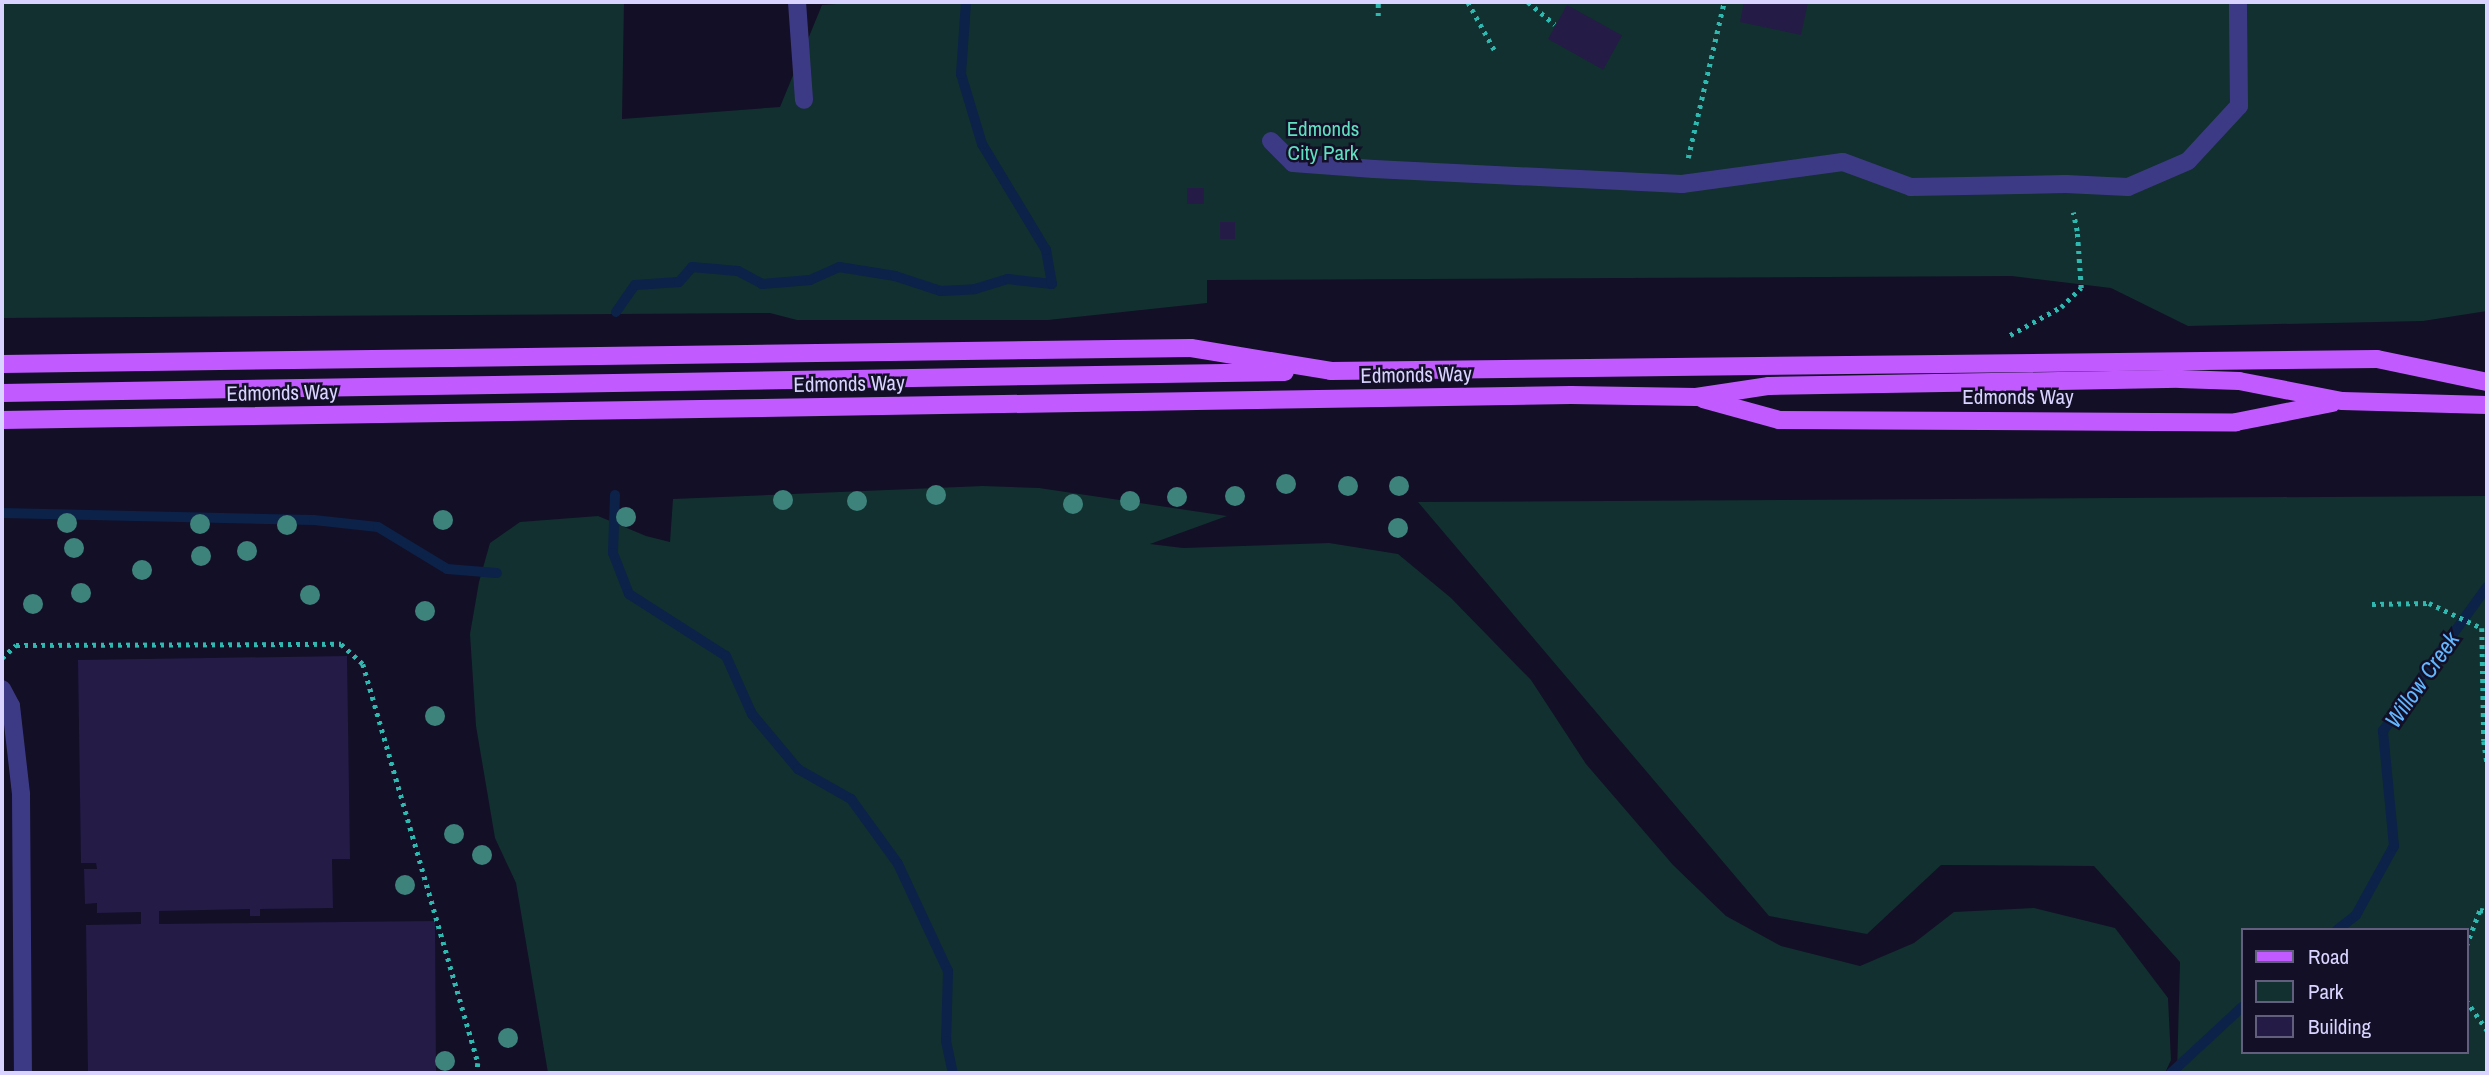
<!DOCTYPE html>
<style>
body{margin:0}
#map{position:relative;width:2489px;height:1075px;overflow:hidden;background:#130f26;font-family:"Archivo Narrow",sans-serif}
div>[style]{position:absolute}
.green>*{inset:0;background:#12302f}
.stream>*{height:10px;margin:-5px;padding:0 5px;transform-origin:5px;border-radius:5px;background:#0c2248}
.building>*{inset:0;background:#241b47;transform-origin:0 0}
.path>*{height:4.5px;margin-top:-2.25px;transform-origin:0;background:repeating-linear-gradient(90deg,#2fb8b0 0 3.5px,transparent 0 8.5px)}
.lane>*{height:18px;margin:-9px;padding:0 9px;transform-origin:9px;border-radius:9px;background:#3d3a85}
.primary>*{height:18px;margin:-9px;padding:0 9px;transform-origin:9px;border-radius:9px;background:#c25bff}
.trees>*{width:20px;height:20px;margin:-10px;border-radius:50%;background:#3d827b}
span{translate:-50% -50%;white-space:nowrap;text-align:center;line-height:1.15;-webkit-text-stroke:5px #130f26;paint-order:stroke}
.park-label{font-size:21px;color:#5fe0c0}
.street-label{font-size:21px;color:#d9d4ff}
.water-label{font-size:23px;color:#62b6ff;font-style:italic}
.frame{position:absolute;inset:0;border:4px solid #d9d4ff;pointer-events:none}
.legend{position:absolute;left:2241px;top:928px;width:228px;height:126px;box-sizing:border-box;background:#130f26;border:2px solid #625e7d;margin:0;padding:9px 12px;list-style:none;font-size:21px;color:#d9d4ff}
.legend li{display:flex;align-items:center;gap:14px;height:35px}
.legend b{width:35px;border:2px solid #625e7d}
</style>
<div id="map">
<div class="green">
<div style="clip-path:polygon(2px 2px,624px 2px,622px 119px,780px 107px,822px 5px,865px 2px,2487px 2px,2487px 311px,2423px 321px,2188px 326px,2111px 288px,2012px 276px,1207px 280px,1207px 303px,1048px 320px,797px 320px,770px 313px,2px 318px)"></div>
<div style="clip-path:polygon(983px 486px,1039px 488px,1227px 516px,1150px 544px,1183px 548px,1329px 543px,1398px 554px,1451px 598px,1531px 680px,1586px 764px,1673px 865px,1726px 916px,1781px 946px,1860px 966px,1914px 943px,1954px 912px,2034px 908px,2115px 928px,2168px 998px,2171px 1060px,2165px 1073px,548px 1073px,516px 883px,495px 838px,476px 726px,470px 634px,479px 582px,490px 543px,520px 522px,598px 516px,646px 536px,670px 542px,673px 499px)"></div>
<div style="clip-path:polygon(evenodd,2487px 496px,2487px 1073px,2177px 1073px,2180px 962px,2094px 866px,1941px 865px,1867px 934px,1769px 916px,1418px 502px,2487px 496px,2242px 930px,2466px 930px,2466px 1052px,2242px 1052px,2242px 930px)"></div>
</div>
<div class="stream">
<div style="left:616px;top:312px;width:33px;rotate:-55deg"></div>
<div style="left:635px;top:285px;width:44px;rotate:-3.9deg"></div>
<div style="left:679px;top:282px;width:20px;rotate:-49deg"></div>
<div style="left:692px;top:267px;width:46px;rotate:5deg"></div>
<div style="left:738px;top:271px;width:27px;rotate:28deg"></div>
<div style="left:762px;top:284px;width:48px;rotate:-4.8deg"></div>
<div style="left:810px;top:280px;width:32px;rotate:-24deg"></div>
<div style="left:839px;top:267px;width:57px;rotate:9.1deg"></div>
<div style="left:895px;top:276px;width:48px;rotate:18.1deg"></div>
<div style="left:941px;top:291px;width:34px;rotate:-3deg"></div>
<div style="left:975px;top:289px;width:34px;rotate:-17deg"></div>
<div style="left:1008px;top:279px;width:44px;rotate:6.5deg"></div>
<div style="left:1052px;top:284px;width:35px;rotate:-100deg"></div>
<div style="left:1046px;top:250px;width:124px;rotate:-121.1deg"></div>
<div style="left:982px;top:144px;width:73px;rotate:-106.7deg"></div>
<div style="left:961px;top:74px;width:72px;rotate:-86deg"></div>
<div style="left:615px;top:495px;width:58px;rotate:92deg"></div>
<div style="left:613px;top:553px;width:44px;rotate:68.7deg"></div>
<div style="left:629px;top:594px;width:115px;rotate:32.6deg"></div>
<div style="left:726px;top:656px;width:64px;rotate:65.9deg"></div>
<div style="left:752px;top:714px;width:72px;rotate:50.1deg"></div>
<div style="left:798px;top:769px;width:61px;rotate:29.5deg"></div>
<div style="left:851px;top:799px;width:80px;rotate:54.1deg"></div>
<div style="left:898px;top:864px;width:118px;rotate:65deg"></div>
<div style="left:948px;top:971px;width:70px;rotate:91.6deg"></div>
<div style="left:946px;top:1041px;width:33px;rotate:78deg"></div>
<div style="left:2px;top:513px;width:312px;rotate:1.3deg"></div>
<div style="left:314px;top:520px;width:64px;rotate:6.2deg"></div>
<div style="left:378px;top:527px;width:81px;rotate:31.3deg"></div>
<div style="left:447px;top:569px;width:50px;rotate:4.6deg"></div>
<div style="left:2337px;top:930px;width:24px;rotate:-38deg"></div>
<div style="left:2356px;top:915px;width:79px;rotate:-61.2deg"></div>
<div style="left:2394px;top:846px;width:116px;rotate:-95.5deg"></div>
<div style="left:2383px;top:731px;width:178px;rotate:-54.2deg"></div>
<div style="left:2171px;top:1073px;width:97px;rotate:-42.9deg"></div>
</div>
<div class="building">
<div style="clip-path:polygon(1744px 2px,1808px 2px,1801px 35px,1740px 22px)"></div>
<div style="left:1567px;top:5px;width:63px;height:39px;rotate:29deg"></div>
<div style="left:1187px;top:188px;width:17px;height:16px"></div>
<div style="left:1220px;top:222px;width:15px;height:17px"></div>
<div style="clip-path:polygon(347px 656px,350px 859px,332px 859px,333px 908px,260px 909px,260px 916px,250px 916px,250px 909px,159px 911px,159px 924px,435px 921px,436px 1073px,88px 1073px,86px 925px,141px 924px,141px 912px,97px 913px,97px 903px,85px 904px,84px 869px,97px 869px,96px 863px,81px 863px,78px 660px)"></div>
</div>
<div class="path">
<div style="left:1468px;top:2px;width:56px;rotate:61.1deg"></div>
<div style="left:1528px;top:2px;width:35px;rotate:40deg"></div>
<div style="left:1378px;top:16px;width:14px;rotate:-90deg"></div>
<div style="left:1688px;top:158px;width:160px;rotate:-77deg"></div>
<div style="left:2010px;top:335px;width:58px;rotate:-28.8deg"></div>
<div style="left:2061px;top:307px;width:28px;rotate:-44deg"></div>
<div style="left:2081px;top:288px;width:57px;rotate:-94deg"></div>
<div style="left:2077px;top:231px;width:19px;rotate:-102deg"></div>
<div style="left:2372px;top:604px;width:57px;rotate:-1deg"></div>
<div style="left:2429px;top:603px;width:59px;rotate:25.3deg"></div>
<div style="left:2482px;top:628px;width:113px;rotate:89deg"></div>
<div style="left:2484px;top:741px;width:22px;rotate:82deg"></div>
<div style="left:2px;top:658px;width:19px;rotate:-43deg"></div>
<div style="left:16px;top:645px;width:325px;rotate:-0.2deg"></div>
<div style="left:341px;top:644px;width:30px;rotate:42deg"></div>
<div style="left:363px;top:664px;width:415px;rotate:73.9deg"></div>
<div style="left:478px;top:1063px;width:10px;rotate:96deg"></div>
<div style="left:2466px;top:946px;width:39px;rotate:-69deg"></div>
<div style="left:2480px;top:910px;width:7px;rotate:8deg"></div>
<div style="left:2466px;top:1000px;width:37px;rotate:55deg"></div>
</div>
<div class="lane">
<div style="left:797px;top:2px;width:98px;rotate:85.9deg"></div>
<div style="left:1271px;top:141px;width:31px;rotate:45deg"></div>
<div style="left:1293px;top:163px;width:81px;rotate:4.2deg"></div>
<div style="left:1374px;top:169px;width:308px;rotate:2.8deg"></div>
<div style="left:1682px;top:184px;width:162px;rotate:-7.8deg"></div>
<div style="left:1843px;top:162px;width:72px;rotate:20.2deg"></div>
<div style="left:1911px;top:187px;width:155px;rotate:-1.1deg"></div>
<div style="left:2066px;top:184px;width:62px;rotate:2.8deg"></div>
<div style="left:2128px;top:187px;width:65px;rotate:-23.4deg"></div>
<div style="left:2188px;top:161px;width:75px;rotate:-47.2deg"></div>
<div style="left:2239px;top:106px;width:104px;rotate:-90.6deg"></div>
<div style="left:2px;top:689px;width:19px;rotate:62deg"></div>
<div style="left:11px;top:706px;width:89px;rotate:83.5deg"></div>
<div style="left:21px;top:794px;width:279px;rotate:89.6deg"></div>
</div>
<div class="primary">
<div style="left:2px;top:364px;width:1189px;rotate:-0.77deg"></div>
<div style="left:1191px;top:348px;width:142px;rotate:9.3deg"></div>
<div style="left:1331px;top:371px;width:1046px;rotate:-0.66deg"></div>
<div style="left:2377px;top:359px;width:112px;rotate:11.8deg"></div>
<div style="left:2px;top:393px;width:1283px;rotate:-0.94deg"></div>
<div style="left:1703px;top:399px;width:79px;rotate:15.4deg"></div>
<div style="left:1779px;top:420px;width:457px;rotate:0.3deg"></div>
<div style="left:2236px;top:422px;width:98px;rotate:-11.2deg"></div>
<div style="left:2px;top:420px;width:1569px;rotate:-0.91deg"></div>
<div style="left:1571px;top:395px;width:125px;rotate:0.9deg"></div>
<div style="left:1696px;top:397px;width:74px;rotate:-8.6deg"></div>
<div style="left:1769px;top:386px;width:411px;rotate:-1deg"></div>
<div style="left:2180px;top:379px;width:59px;rotate:1.9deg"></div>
<div style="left:2239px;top:381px;width:105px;rotate:11deg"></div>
<div style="left:2342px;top:401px;width:145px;rotate:1.6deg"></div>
</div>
<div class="trees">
<div style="left:1286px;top:484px"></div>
<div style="left:1348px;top:486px"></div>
<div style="left:1399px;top:486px"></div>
<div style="left:936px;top:495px"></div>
<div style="left:1235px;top:496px"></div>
<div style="left:1177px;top:497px"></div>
<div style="left:783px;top:500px"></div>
<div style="left:857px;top:501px"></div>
<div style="left:1130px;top:501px"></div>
<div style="left:1073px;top:504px"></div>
<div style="left:626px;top:517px"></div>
<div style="left:443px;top:520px"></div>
<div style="left:67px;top:523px"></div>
<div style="left:200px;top:524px"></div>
<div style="left:287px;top:525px"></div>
<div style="left:1398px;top:528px"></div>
<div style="left:74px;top:548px"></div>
<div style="left:247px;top:551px"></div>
<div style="left:201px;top:556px"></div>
<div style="left:142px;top:570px"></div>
<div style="left:81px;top:593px"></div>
<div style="left:310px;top:595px"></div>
<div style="left:33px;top:604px"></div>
<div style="left:425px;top:611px"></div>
<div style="left:435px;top:716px"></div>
<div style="left:454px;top:834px"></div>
<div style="left:482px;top:855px"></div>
<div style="left:405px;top:885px"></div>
<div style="left:508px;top:1038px"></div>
<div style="left:445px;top:1061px"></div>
</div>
<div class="park-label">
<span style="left:1323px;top:141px">Edmonds<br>City Park</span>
</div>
<div class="street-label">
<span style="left:1416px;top:375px;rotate:-1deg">Edmonds Way</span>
<span style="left:849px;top:384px;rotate:-1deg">Edmonds Way</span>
<span style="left:282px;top:393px;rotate:-1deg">Edmonds Way</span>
<span style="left:2018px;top:397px">Edmonds Way</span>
</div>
<div class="water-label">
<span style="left:2422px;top:680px;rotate:-55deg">Willow Creek</span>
</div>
<div class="frame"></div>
<ul class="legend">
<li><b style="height:9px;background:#c25bff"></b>Road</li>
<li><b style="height:19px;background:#12302f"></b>Park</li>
<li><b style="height:19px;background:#241b47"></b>Building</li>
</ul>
</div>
